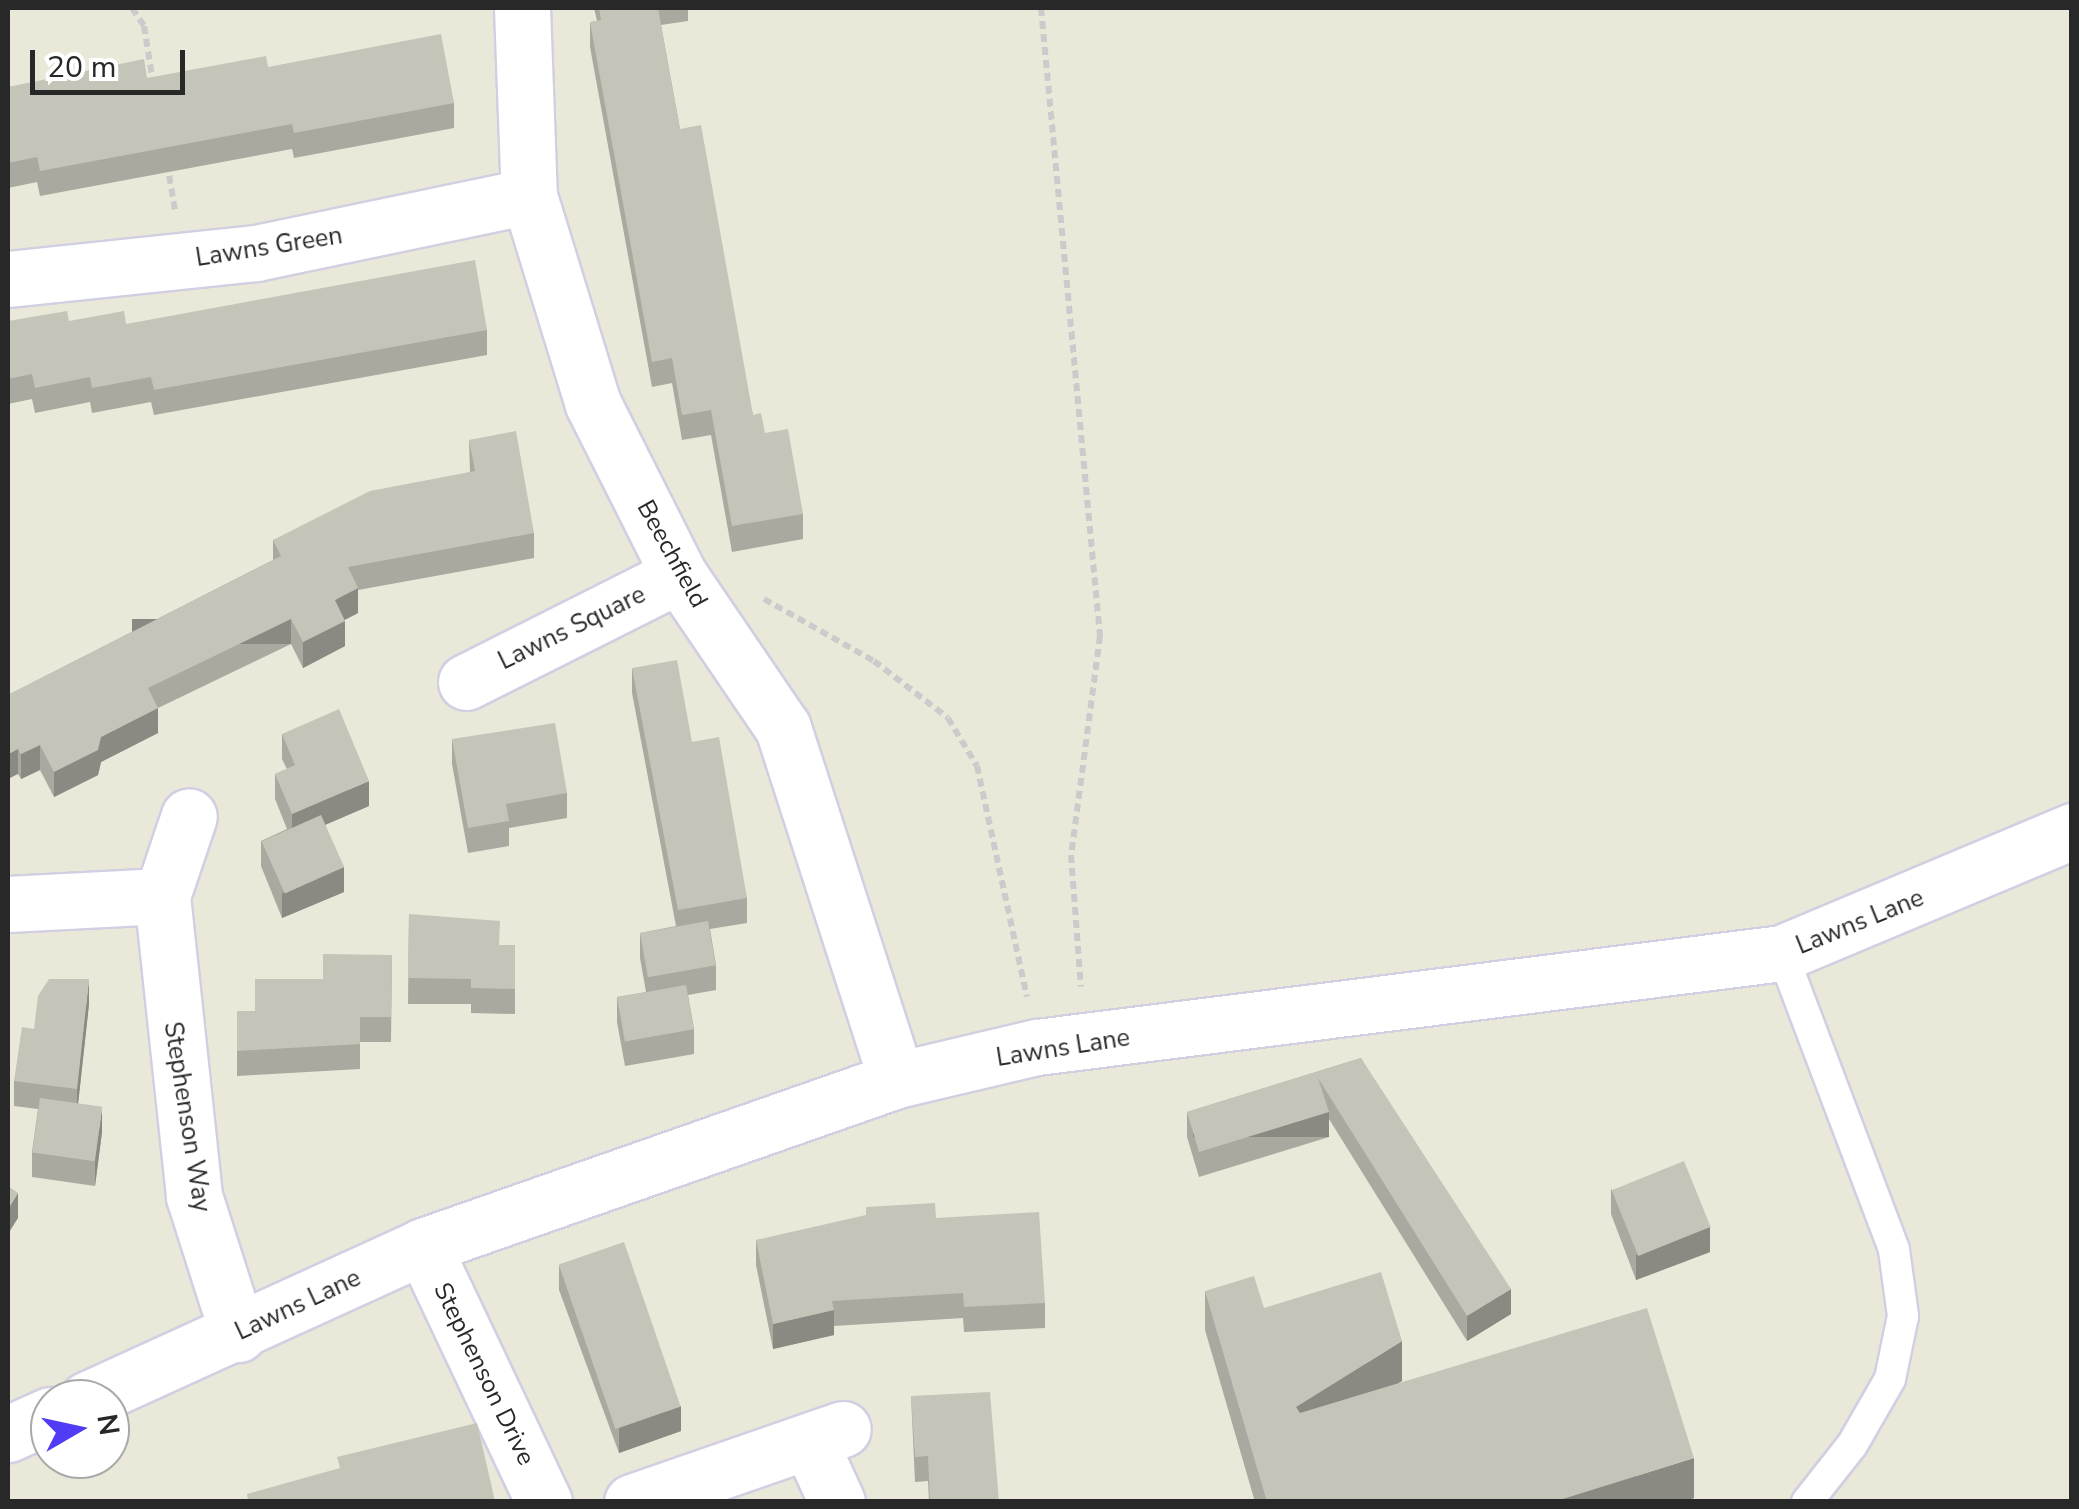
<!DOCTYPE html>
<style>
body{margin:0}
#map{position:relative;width:2079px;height:1509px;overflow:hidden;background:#eae8d9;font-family:"Nunito Sans",sans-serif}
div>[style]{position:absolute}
.path>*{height:6px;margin-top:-3px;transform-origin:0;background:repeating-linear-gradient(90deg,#cbcbcb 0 8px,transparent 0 13px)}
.roads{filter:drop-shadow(2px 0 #d1cfe1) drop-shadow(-2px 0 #d1cfe1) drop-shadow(0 2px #d1cfe1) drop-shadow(0 -2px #d1cfe1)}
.lane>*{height:30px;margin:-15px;padding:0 15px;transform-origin:15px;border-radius:15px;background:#fff}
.street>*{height:55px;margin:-27.5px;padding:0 27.5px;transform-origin:27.5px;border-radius:27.5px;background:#fff}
.secondary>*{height:55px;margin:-27.5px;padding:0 27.5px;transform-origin:27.5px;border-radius:27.5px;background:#fff}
.wall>*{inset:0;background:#a9a99f}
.shaded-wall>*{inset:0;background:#8a8982;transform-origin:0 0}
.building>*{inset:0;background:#c5c4b9;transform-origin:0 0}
span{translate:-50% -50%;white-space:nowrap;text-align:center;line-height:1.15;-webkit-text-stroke:8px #fff;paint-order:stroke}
.street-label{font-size:25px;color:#282828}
.frame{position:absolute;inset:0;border:10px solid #282828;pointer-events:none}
.north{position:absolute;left:30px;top:1379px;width:100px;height:100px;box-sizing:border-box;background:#fff;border:2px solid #a9a9a9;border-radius:50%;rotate:81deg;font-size:28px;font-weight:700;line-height:40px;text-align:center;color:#282828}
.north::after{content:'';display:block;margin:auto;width:35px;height:45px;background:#503cf5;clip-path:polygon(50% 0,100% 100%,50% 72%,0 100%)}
.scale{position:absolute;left:30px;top:50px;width:155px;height:45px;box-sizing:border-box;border:5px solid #282828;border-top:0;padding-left:12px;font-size:30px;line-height:35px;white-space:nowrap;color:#282828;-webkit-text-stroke:8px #fff;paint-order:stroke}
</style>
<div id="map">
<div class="path">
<div style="left:132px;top:8px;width:22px;rotate:56deg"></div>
<div style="left:144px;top:26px;width:57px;rotate:80.9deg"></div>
<div style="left:1041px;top:8px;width:631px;rotate:84.63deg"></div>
<div style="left:1100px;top:636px;width:221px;rotate:97.5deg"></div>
<div style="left:1071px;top:855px;width:132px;rotate:85.7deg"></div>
<div style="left:167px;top:163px;width:48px;rotate:80.3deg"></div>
<div style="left:764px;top:599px;width:126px;rotate:29.4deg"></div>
<div style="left:874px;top:661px;width:93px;rotate:37.6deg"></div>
<div style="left:948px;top:718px;width:56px;rotate:58.9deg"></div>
<div style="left:977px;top:766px;width:236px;rotate:77.8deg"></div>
</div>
<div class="roads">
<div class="lane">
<div style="left:1782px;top:953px;width:317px;rotate:69.3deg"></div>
<div style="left:1894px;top:1250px;width:67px;rotate:82.2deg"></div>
<div style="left:1903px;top:1316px;width:64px;rotate:101.7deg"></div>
<div style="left:1890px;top:1379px;width:76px;rotate:119.9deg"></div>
<div style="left:1852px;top:1445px;width:73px;rotate:128.3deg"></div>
</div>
<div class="street">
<div style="left:522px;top:8px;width:188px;rotate:87.9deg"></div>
<div style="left:529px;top:196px;width:218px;rotate:72.9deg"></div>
<div style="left:593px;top:404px;width:191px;rotate:63.3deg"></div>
<div style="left:679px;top:575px;width:185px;rotate:55.8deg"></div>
<div style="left:783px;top:728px;width:370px;rotate:72.1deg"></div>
<div style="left:8px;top:279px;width:249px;rotate:-6deg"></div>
<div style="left:256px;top:253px;width:279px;rotate:-11.8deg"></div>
<div style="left:466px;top:682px;width:238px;rotate:-26.7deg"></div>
<div style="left:162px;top:896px;width:84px;rotate:-71.4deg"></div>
<div style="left:8px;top:904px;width:154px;rotate:-3deg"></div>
<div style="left:162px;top:896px;width:302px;rotate:83.9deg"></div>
<div style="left:194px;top:1196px;width:145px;rotate:72.3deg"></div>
<div style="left:423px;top:1246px;width:283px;rotate:64.7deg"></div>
<div style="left:810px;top:1443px;width:65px;rotate:65.4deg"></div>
<div style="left:632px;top:1502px;width:223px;rotate:-19.1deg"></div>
</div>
<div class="secondary">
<div style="left:88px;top:1399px;width:368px;rotate:-24.5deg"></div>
<div style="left:423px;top:1246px;width:502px;rotate:-19.3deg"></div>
<div style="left:897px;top:1080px;width:144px;rotate:-13.3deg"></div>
<div style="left:1037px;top:1047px;width:751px;rotate:-7.19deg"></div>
<div style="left:1782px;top:953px;width:315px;rotate:-22.8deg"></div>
<div style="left:8px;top:1434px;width:46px;rotate:-24.3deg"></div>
</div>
</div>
<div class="wall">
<div style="clip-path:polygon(594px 8px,688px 8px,688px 21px,661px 25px,680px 129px,753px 415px,765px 433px,803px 514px,803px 539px,732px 552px,711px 435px,682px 440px,672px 383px,652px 387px,590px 47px,590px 22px,597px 21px)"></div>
<div style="clip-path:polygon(268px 67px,454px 103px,454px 128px,294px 158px,292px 149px,40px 196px,37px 182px,8px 188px,8px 87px,147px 78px)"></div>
<div style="clip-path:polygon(8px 321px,69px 321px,126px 324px,487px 330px,487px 355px,154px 415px,151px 402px,92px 413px,90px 402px,35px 413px,32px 399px,8px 404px)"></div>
<div style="clip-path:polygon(469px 440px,534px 533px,534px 558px,358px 590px,358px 613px,344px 620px,345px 646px,303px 668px,291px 644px,158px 708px,158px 733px,101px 762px,98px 775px,54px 797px,40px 770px,21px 779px,18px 774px,8px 695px,273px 560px,273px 540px,470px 472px)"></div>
<div style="clip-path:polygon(632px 668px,692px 742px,747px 898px,747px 923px,710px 929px,716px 965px,716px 990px,688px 995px,694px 1029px,694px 1054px,625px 1066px,617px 1022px,617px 997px,646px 992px,640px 958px,640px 933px,676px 926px,632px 693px)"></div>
<div style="clip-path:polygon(282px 734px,369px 806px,325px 825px,344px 892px,282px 918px,261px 866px,261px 841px,287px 829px,275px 799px,275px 774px,287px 769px,282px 759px)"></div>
<div style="clip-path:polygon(452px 739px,567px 793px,567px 818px,509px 828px,509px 846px,468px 853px,452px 764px)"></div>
<div style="clip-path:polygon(409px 914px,500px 945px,515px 945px,515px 1014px,471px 1013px,471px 1004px,408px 1004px)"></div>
<div style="clip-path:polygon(392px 955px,391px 1042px,360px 1042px,360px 1069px,237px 1076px,237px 1011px,255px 1011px,323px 979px)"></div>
<div style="clip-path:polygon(89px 1004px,78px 1103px,102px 1132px,95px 1186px,32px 1177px,32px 1152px,38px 1109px,14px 1106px,14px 1081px,34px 1029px)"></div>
<div style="clip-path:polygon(1361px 1058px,1511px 1314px,1467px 1341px,1329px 1119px,1329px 1137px,1199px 1177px,1187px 1137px,1187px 1112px)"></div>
<div style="clip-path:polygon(1611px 1189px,1710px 1252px,1636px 1280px,1611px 1214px)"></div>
<div style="clip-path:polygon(936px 1218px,1045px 1303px,1045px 1328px,964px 1332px,963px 1318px,834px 1326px,834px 1335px,773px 1349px,756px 1265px,756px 1240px)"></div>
<div style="clip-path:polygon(559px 1265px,681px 1431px,619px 1453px,559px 1290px)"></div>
<div style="clip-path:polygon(1205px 1291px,1264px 1308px,1402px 1381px,1398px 1383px,1694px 1498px,1683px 1502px,1255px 1502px,1205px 1330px)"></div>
<div style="clip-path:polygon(911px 1396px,999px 1502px,929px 1502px,928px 1481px,915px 1482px)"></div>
</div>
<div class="shaded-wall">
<div style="clip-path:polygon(358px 588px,358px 613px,335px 625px,335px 600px)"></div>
<div style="left:291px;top:619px;width:25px;height:159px;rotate:90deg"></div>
<div style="clip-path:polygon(345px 621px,345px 646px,303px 668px,303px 642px)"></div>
<div style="clip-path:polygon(158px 708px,158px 733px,101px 762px,98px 775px,54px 797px,54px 772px,101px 737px)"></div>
<div style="clip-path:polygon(40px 745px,40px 770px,21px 779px,21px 754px)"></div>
<div style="clip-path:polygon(18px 749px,18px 774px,8px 779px,8px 754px)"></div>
<div style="clip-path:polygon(369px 781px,369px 806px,292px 839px,292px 814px)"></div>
<div style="clip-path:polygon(344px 867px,344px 892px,282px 918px,282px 893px)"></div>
<div style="clip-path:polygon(89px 979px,89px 1004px,77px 1114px,77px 1089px)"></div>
<div style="clip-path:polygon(102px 1107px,102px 1132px,95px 1186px,95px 1161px)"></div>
<div style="left:1329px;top:1112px;width:25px;height:136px;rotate:90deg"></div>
<div style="clip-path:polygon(18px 1193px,18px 1218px,8px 1234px,8px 1209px)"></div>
<div style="clip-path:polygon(1710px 1227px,1710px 1252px,1636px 1280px,1636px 1255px)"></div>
<div style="clip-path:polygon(1511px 1289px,1511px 1314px,1467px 1341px,1467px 1316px)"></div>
<div style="clip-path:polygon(834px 1310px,834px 1335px,773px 1349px,773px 1324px)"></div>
<div style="clip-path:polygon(1402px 1341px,1402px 1381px,1296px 1446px,1296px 1407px)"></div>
<div style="clip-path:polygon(681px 1406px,681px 1431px,619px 1453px,619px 1428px)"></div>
<div style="clip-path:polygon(1694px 1458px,1694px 1498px,1683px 1502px,1553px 1502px)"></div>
</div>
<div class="building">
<div style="clip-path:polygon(599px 8px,658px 8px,680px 129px,701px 125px,753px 415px,761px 413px,765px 433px,788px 429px,803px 514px,732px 526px,711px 410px,682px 415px,672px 358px,652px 362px,590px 22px,601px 20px)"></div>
<div style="clip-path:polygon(441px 34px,454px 103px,294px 133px,292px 124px,40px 171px,37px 157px,8px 163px,8px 87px,144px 59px,147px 78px,266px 56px,268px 67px)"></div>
<div style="clip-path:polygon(475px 260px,487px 330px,154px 390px,151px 377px,92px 388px,90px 377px,35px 388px,32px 374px,8px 379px,8px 321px,67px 311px,69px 321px,124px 311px,126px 324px)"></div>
<div style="clip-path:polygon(516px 431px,534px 533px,348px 567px,358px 588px,335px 600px,345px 621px,303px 642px,291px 619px,148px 688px,158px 708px,101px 737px,98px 750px,54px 772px,40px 745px,21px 754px,18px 749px,8px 754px,8px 695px,281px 556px,273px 540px,370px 491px,475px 471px,469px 440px)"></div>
<div style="clip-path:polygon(677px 660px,692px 742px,719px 737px,747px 898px,678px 910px,632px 668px)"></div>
<div style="clip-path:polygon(339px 709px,369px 781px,292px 814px,275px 774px,295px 765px,282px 734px)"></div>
<div style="clip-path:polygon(555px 723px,567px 793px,506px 804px,509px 821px,468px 828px,452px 739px)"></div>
<div style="left:321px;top:815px;width:57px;height:65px;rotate:66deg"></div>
<div style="clip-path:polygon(409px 914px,500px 921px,499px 945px,515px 945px,515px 989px,471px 988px,471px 979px,408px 978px)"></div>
<div style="left:708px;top:921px;width:45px;height:69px;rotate:80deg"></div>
<div style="clip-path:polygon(323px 954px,392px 955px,391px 1017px,360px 1017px,360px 1044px,237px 1051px,237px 1011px,255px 1011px,255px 979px,323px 979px)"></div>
<div style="clip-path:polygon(49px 979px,89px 979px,77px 1089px,14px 1081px,22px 1027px,34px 1029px,38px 996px)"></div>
<div style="left:686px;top:985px;width:45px;height:70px;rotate:80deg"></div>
<div style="clip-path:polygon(1361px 1058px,1511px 1289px,1467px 1316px,1318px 1078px,1329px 1112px,1199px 1152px,1187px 1112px)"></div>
<div style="left:40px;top:1098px;width:63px;height:55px;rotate:8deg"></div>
<div style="left:1684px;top:1161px;width:71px;height:78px;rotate:68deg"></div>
<div style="clip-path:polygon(8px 1186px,18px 1193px,8px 1209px)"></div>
<div style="clip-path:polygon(935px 1203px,936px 1218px,1039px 1212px,1045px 1303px,964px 1307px,963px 1293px,832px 1301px,834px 1310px,773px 1324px,756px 1240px,866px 1215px,866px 1207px)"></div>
<div style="left:624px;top:1242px;width:174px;height:69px;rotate:71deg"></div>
<div style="clip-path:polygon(1381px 1272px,1402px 1341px,1296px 1407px,1300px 1413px,1647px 1308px,1694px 1458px,1553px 1502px,1267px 1502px,1205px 1291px,1254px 1276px,1264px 1308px)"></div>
<div style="clip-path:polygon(990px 1392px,999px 1502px,930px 1502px,928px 1456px,915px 1457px,911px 1396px)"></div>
<div style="clip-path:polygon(477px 1423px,495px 1501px,247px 1502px,248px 1501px,247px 1494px,340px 1468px,337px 1457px)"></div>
</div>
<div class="street-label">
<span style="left:269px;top:247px;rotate:-9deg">Lawns Green</span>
<span style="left:672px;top:554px;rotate:61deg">Beechfield</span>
<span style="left:572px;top:628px;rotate:-26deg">Lawns Square</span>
<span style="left:1860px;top:922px;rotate:-22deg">Lawns Lane</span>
<span style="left:1063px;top:1048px;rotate:-9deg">Lawns Lane</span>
<span style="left:187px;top:1117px;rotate:81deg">Stephenson Way</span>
<span style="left:298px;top:1305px;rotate:-25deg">Lawns Lane</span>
<span style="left:484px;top:1374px;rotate:64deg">Stephenson Drive</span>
</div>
<div class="frame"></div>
<div class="north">N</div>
<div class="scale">20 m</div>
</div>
